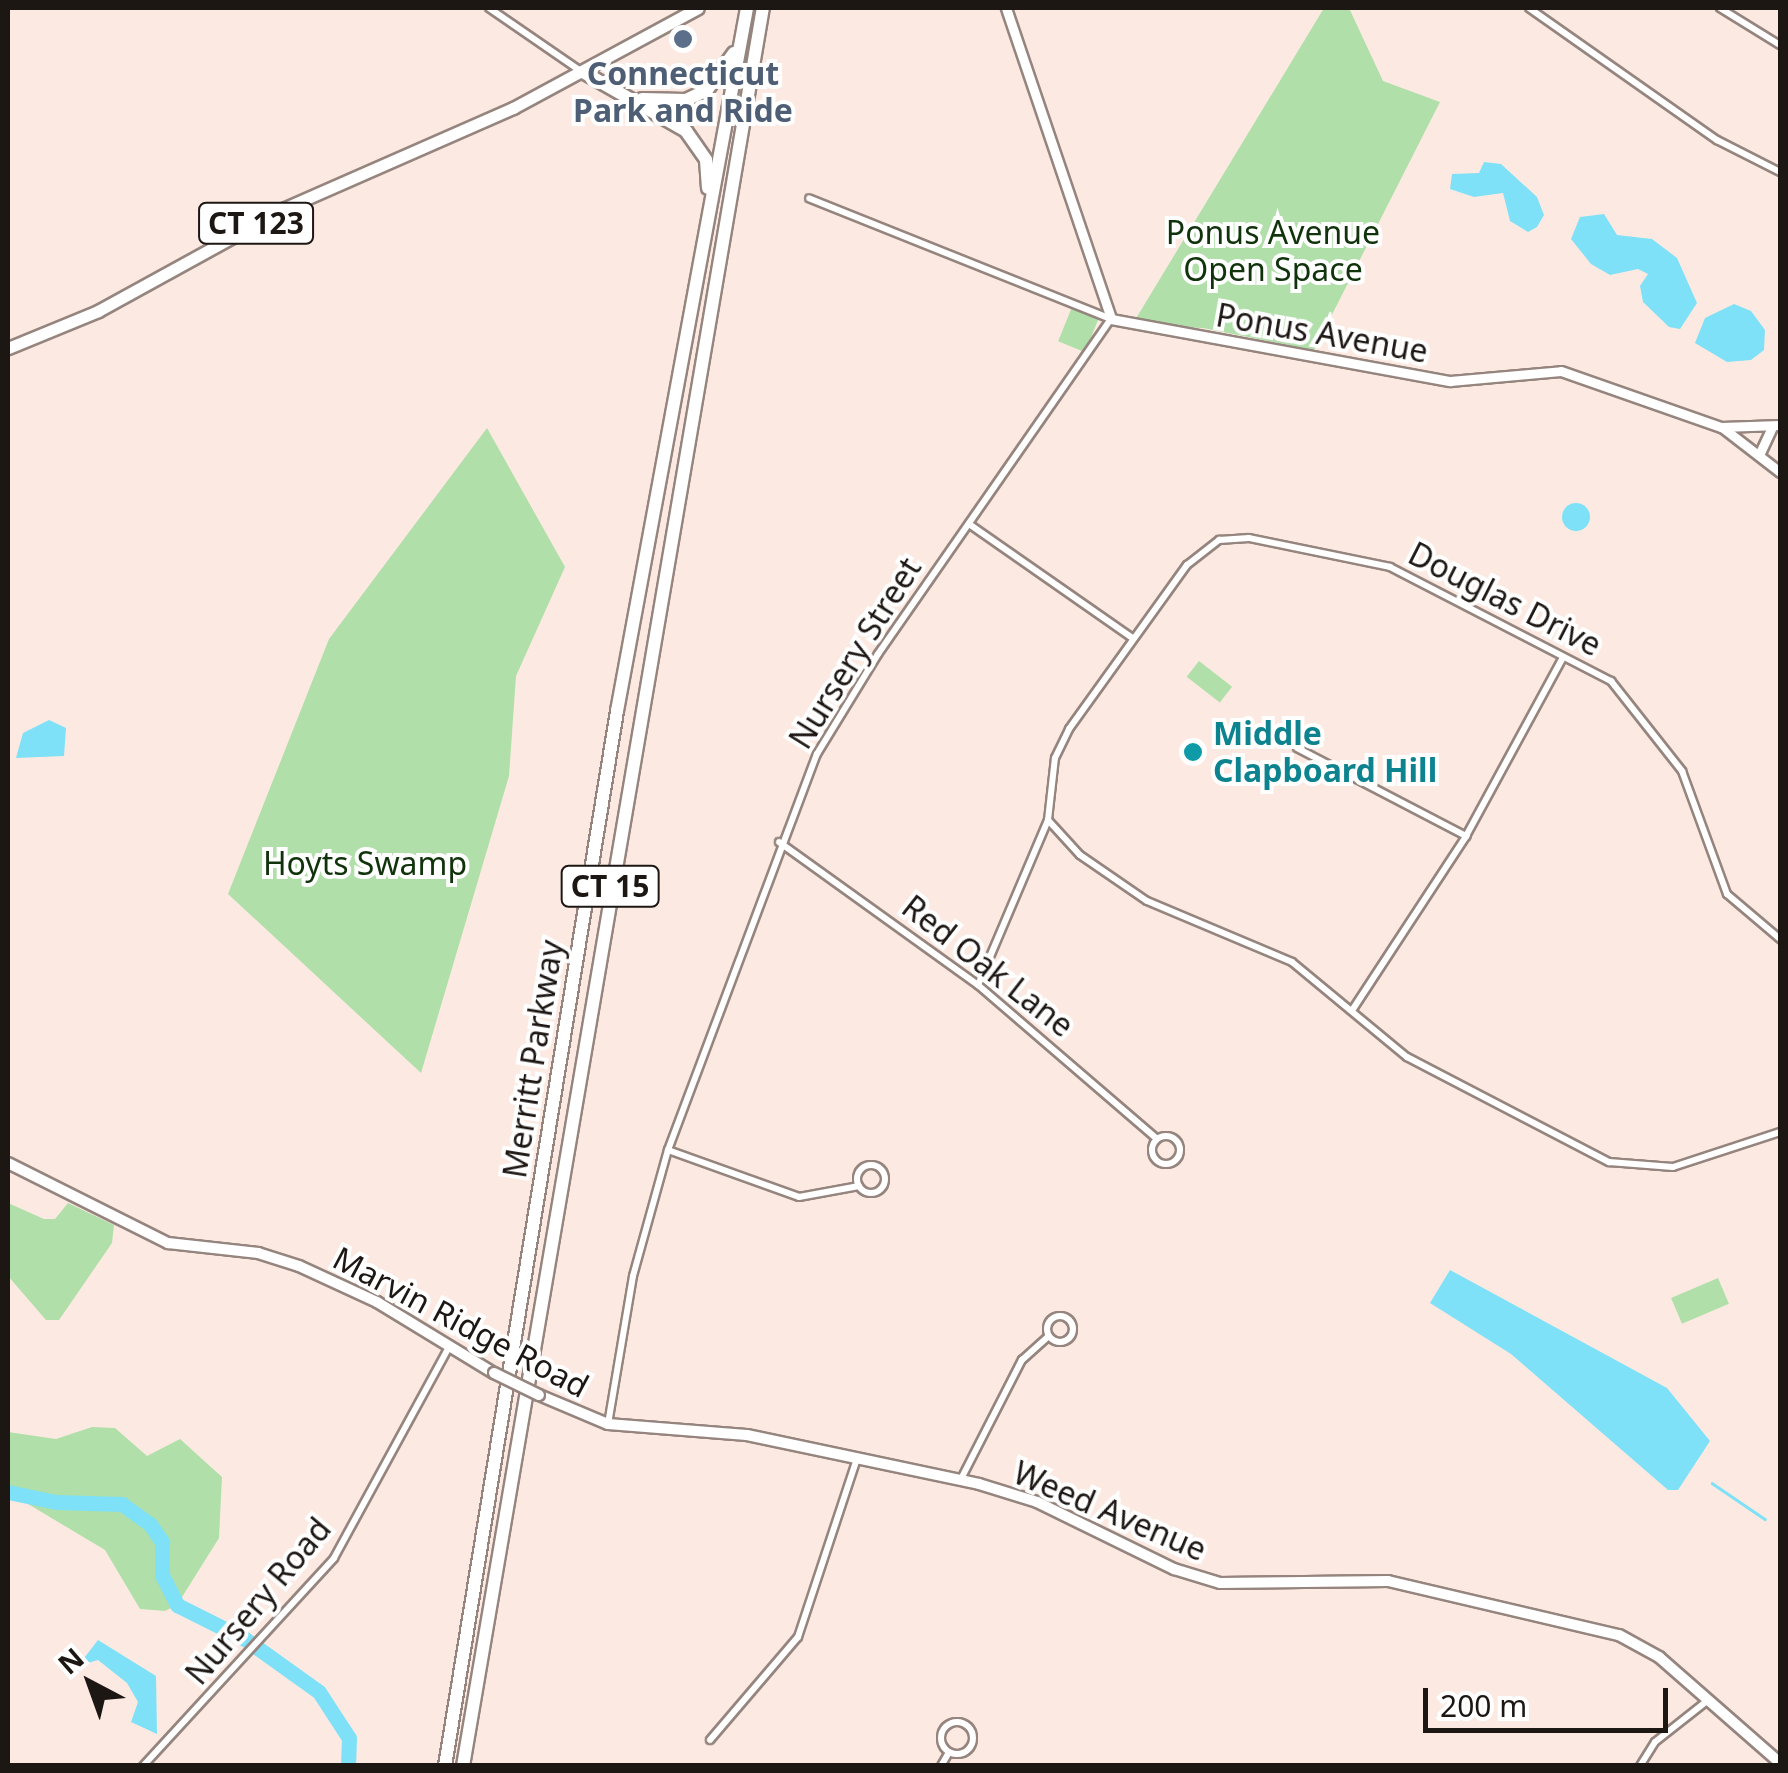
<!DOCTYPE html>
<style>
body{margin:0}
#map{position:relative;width:1788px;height:1773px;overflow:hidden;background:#fceae2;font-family:"Noto Sans",sans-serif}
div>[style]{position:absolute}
.green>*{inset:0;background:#b0dfa9;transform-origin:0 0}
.water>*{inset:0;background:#7ee1f7}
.round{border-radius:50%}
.stream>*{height:2.5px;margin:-1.25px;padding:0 1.25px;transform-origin:1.25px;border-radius:1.25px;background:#7ee1f7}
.river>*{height:15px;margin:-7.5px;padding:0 7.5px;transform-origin:7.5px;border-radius:7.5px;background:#7ee1f7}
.roads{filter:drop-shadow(2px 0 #95857e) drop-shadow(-2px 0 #95857e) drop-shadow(0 2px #95857e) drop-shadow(0 -2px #95857e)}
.minor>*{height:6px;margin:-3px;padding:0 3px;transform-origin:3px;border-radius:3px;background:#fff}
.minor>.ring{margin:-3px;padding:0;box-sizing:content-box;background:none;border:6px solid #fff;border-radius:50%}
.tertiary>*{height:9px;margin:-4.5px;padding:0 4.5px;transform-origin:4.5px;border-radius:4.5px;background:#fff}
.secondary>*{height:10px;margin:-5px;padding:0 5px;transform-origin:5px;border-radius:5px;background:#fff}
.primary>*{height:11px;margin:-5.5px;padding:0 5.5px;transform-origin:5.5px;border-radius:5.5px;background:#fff}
.motorway>*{height:12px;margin:-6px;padding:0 6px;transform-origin:6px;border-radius:6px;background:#fff}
.bridges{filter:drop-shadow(2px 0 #95857e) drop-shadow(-2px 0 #95857e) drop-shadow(0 2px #95857e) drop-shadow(0 -2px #95857e)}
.secondary-bridge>*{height:10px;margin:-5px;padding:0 5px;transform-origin:5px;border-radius:5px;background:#fff}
.dots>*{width:28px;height:28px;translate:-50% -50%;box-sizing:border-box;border:5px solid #fff;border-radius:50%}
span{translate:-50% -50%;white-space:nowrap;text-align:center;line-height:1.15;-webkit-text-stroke:8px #fff;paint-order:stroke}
.shield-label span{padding:2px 8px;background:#fff;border:2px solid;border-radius:8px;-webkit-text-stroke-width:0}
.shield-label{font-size:30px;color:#1d1714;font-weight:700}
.service-label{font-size:32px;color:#4e5e75;font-weight:700}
.park-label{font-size:32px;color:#10330b}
.street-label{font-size:32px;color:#1d1714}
.culture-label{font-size:32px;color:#0d838f;font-weight:700}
.left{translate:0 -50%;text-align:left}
.frame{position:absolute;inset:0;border:10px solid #1d1714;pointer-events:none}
.north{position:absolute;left:40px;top:1633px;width:100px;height:100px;-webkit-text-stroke:8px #fff;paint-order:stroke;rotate:319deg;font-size:28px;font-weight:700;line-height:40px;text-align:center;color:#1d1714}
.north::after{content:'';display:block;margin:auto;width:35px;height:45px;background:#1d1714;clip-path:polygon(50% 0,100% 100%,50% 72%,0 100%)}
.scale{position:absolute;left:1423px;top:1688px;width:245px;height:45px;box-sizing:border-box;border:5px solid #1d1714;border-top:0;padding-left:12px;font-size:30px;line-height:35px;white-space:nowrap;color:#1d1714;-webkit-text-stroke:8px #fff;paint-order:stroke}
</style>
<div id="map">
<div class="green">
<div style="clip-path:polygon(1324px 8px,1349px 8px,1383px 81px,1440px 102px,1314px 350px,1203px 328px,1132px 325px)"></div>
<div style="left:1072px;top:307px;width:29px;height:37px;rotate:22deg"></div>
<div style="clip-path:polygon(487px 428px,565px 567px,516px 676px,509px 776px,421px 1073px,228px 894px,329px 639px)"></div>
<div style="left:1199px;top:661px;width:42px;height:20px;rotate:38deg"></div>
<div style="clip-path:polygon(8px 1203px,44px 1219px,55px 1219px,68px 1203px,114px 1225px,112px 1243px,59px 1320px,46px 1320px,8px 1276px)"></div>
<div style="left:1718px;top:1278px;width:28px;height:51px;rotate:67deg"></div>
<div style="clip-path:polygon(92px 1427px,115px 1428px,147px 1456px,180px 1439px,222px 1477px,219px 1538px,177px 1605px,165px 1611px,140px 1609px,105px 1550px,8px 1492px,8px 1432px,56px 1439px)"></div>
</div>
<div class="water">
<div style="clip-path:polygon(1484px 162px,1501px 164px,1537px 197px,1544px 215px,1537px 227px,1528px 232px,1510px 221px,1503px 193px,1474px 197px,1450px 189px,1452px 174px,1479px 173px)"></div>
<div style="clip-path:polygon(1604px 214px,1617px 235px,1652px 239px,1677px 258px,1697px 303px,1680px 329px,1669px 327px,1643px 302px,1640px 286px,1648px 274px,1638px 269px,1610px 275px,1591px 264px,1571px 239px,1580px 217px)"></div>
<div style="clip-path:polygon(1734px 304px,1751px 311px,1765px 330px,1764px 350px,1751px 360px,1727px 362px,1695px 343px,1705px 318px)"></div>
<div class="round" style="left:1562px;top:503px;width:28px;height:28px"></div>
<div style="clip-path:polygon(49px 720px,66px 728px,64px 756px,16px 758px,23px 733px)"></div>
<div style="clip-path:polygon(1450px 1270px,1667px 1388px,1710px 1441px,1678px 1490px,1668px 1490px,1511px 1354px,1430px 1303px)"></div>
<div style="clip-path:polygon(98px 1640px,156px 1676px,157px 1734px,131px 1722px,138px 1702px,127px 1683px,98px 1660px,78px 1666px)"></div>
</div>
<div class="stream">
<div style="left:1712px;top:1483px;width:64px;rotate:34.2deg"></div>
</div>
<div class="river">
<div style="left:8px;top:1492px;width:49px;rotate:11.8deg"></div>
<div style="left:56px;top:1502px;width:66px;rotate:1.7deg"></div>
<div style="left:122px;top:1504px;width:34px;rotate:36deg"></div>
<div style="left:150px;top:1524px;width:22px;rotate:56deg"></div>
<div style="left:162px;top:1542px;width:33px;rotate:90deg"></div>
<div style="left:162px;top:1575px;width:34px;rotate:63deg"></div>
<div style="left:177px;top:1605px;width:76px;rotate:26.6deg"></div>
<div style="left:245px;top:1639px;width:91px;rotate:35.6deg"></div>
<div style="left:319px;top:1692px;width:55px;rotate:56.9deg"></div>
<div style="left:349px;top:1738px;width:28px;rotate:92deg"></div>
</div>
<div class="roads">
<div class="minor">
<div style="left:489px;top:8px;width:113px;rotate:34.5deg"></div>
<div style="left:1529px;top:8px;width:230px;rotate:35.1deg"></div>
<div style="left:1717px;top:140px;width:71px;rotate:26.9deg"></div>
<div style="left:1720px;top:8px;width:70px;rotate:31.7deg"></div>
<div style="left:969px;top:524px;width:198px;rotate:34.9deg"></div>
<div style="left:1297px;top:748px;width:191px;rotate:27.5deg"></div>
<div style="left:1048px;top:820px;width:47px;rotate:47.6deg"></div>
<div style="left:1080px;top:855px;width:81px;rotate:34.5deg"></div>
<div style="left:1147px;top:901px;width:157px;rotate:22.8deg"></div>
<div style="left:1292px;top:962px;width:149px;rotate:39.6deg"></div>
<div style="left:1407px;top:1057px;width:228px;rotate:27.5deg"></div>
<div style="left:1609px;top:1162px;width:64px;rotate:4.5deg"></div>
<div style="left:1673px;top:1167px;width:113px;rotate:-18.1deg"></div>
<div style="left:779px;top:842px;width:245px;rotate:35.7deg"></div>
<div style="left:978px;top:985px;width:236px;rotate:40.7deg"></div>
<div style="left:978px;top:985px;width:179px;rotate:-67deg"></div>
<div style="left:1048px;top:820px;width:62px;rotate:-83.6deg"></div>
<div style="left:1055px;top:758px;width:32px;rotate:-64deg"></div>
<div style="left:1069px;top:729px;width:202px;rotate:-54.3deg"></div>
<div style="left:1187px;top:565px;width:41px;rotate:-38deg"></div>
<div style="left:1219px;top:540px;width:30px;rotate:-4deg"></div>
<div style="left:1249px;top:538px;width:144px;rotate:11.6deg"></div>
<div style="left:1390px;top:567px;width:249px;rotate:27.3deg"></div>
<div style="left:1611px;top:681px;width:115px;rotate:51.7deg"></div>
<div style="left:1682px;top:771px;width:131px;rotate:69.9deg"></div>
<div style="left:1727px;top:894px;width:70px;rotate:40.3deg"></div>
<div style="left:1353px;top:1009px;width:207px;rotate:-56.8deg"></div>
<div style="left:1466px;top:836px;width:201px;rotate:-61.5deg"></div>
<div class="ring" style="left:1152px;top:1136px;width:22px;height:22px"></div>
<div style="left:668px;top:1150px;width:139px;rotate:19.7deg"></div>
<div style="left:799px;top:1197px;width:61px;rotate:-10.4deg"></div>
<div class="ring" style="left:857px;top:1165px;width:22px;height:22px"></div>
<div class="ring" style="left:1047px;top:1316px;width:20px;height:20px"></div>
<div style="left:608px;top:1424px;width:150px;rotate:-80.4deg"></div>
<div style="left:633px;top:1276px;width:131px;rotate:-74.5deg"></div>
<div style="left:668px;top:1150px;width:423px;rotate:-69.4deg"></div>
<div style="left:817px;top:754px;width:117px;rotate:-58.6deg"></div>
<div style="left:878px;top:654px;width:408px;rotate:-55.2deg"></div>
<div style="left:1111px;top:319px;width:325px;rotate:-158.2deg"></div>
<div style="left:961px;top:1479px;width:134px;rotate:-62.9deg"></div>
<div style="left:1022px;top:1360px;width:36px;rotate:-42deg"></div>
<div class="ring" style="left:941px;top:1722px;width:26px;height:26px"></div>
<div style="left:710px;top:1740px;width:135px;rotate:-49.5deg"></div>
<div style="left:798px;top:1637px;width:188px;rotate:-71.7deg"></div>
<div style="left:143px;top:1766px;width:282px;rotate:-47.4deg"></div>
<div style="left:334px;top:1558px;width:238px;rotate:-61.4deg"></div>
<div style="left:941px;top:1766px;width:16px;rotate:-60deg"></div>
<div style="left:1640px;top:1766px;width:28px;rotate:-58deg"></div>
<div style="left:1655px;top:1742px;width:66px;rotate:-38.3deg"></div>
</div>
<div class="tertiary">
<div style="left:1006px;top:8px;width:328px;rotate:71.3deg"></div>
<div style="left:1111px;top:319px;width:345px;rotate:10.4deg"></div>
<div style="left:1450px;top:381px;width:111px;rotate:-5.1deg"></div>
<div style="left:1561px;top:371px;width:170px;rotate:19.3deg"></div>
<div style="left:1721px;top:427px;width:59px;rotate:-1.9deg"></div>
<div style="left:1723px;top:428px;width:72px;rotate:37.7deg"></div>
<div style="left:1759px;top:455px;width:31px;rotate:-65deg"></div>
</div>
<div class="secondary">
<div style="left:8px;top:1163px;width:179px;rotate:26.6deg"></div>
<div style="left:168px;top:1243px;width:91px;rotate:6.3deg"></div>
<div style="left:258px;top:1253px;width:43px;rotate:17.6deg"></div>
<div style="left:299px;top:1266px;width:86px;rotate:24.8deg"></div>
<div style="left:377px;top:1302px;width:137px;rotate:31.3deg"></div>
<div style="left:539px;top:1395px;width:75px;rotate:22.8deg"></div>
<div style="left:608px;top:1424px;width:139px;rotate:4.5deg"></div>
<div style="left:747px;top:1435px;width:237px;rotate:11.9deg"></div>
<div style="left:979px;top:1484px;width:61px;rotate:17.2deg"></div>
<div style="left:1037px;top:1502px;width:153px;rotate:26.1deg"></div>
<div style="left:1174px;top:1569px;width:48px;rotate:16.9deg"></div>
<div style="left:1220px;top:1583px;width:168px;rotate:-0.7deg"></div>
<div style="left:1388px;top:1581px;width:237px;rotate:13.2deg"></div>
<div style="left:1619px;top:1635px;width:46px;rotate:28.8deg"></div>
<div style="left:1659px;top:1657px;width:161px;rotate:41.2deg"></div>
</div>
<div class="primary">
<div style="left:8px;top:348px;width:97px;rotate:-22.3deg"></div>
<div style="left:98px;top:311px;width:213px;rotate:-28.8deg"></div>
<div style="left:285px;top:208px;width:249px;rotate:-23.7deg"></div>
<div style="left:513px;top:108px;width:210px;rotate:-28.4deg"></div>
</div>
<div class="motorway">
<div style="left:583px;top:72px;width:119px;rotate:29.8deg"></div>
<div style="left:686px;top:131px;width:35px;rotate:55deg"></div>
<div style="left:706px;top:160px;width:28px;rotate:86deg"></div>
<div style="left:642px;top:99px;width:44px;rotate:1.3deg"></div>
<div style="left:686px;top:100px;width:23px;rotate:-25deg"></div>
<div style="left:707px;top:90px;width:46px;rotate:-53.9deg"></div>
<div style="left:445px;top:1766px;width:1069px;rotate:-80.74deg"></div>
<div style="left:617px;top:711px;width:715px;rotate:-79.52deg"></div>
<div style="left:463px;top:1766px;width:1783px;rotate:-80.32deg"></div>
</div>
</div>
<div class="bridges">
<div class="secondary-bridge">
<div style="left:494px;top:1373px;width:50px;rotate:26.1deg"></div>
</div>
</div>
<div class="dots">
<div style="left:683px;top:39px;background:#5c6f8a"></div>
<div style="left:1193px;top:752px;background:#0f9aa8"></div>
</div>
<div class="shield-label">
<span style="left:256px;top:223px">CT 123</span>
<span style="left:610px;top:886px">CT 15</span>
</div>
<div class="service-label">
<span style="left:683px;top:92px">Connecticut<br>Park and Ride</span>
</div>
<div class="park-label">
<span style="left:1273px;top:251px">Ponus Avenue<br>Open Space</span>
<span style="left:365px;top:863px">Hoyts Swamp</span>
</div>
<div class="street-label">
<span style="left:1322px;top:333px;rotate:10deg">Ponus Avenue</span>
<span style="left:1505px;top:599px;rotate:27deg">Douglas Drive</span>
<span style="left:855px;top:653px;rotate:-58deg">Nursery Street</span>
<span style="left:988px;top:966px;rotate:38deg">Red Oak Lane</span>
<span style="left:533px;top:1059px;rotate:-81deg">Merritt Parkway</span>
<span style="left:461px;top:1322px;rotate:28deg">Marvin Ridge Road</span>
<span style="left:1110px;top:1511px;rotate:23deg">Weed Avenue</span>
<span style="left:258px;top:1601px;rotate:-50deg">Nursery Road</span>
</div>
<div class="culture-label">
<span class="left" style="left:1213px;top:752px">Middle<br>Clapboard Hill</span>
</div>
<div class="frame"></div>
<div class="north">N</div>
<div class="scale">200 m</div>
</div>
